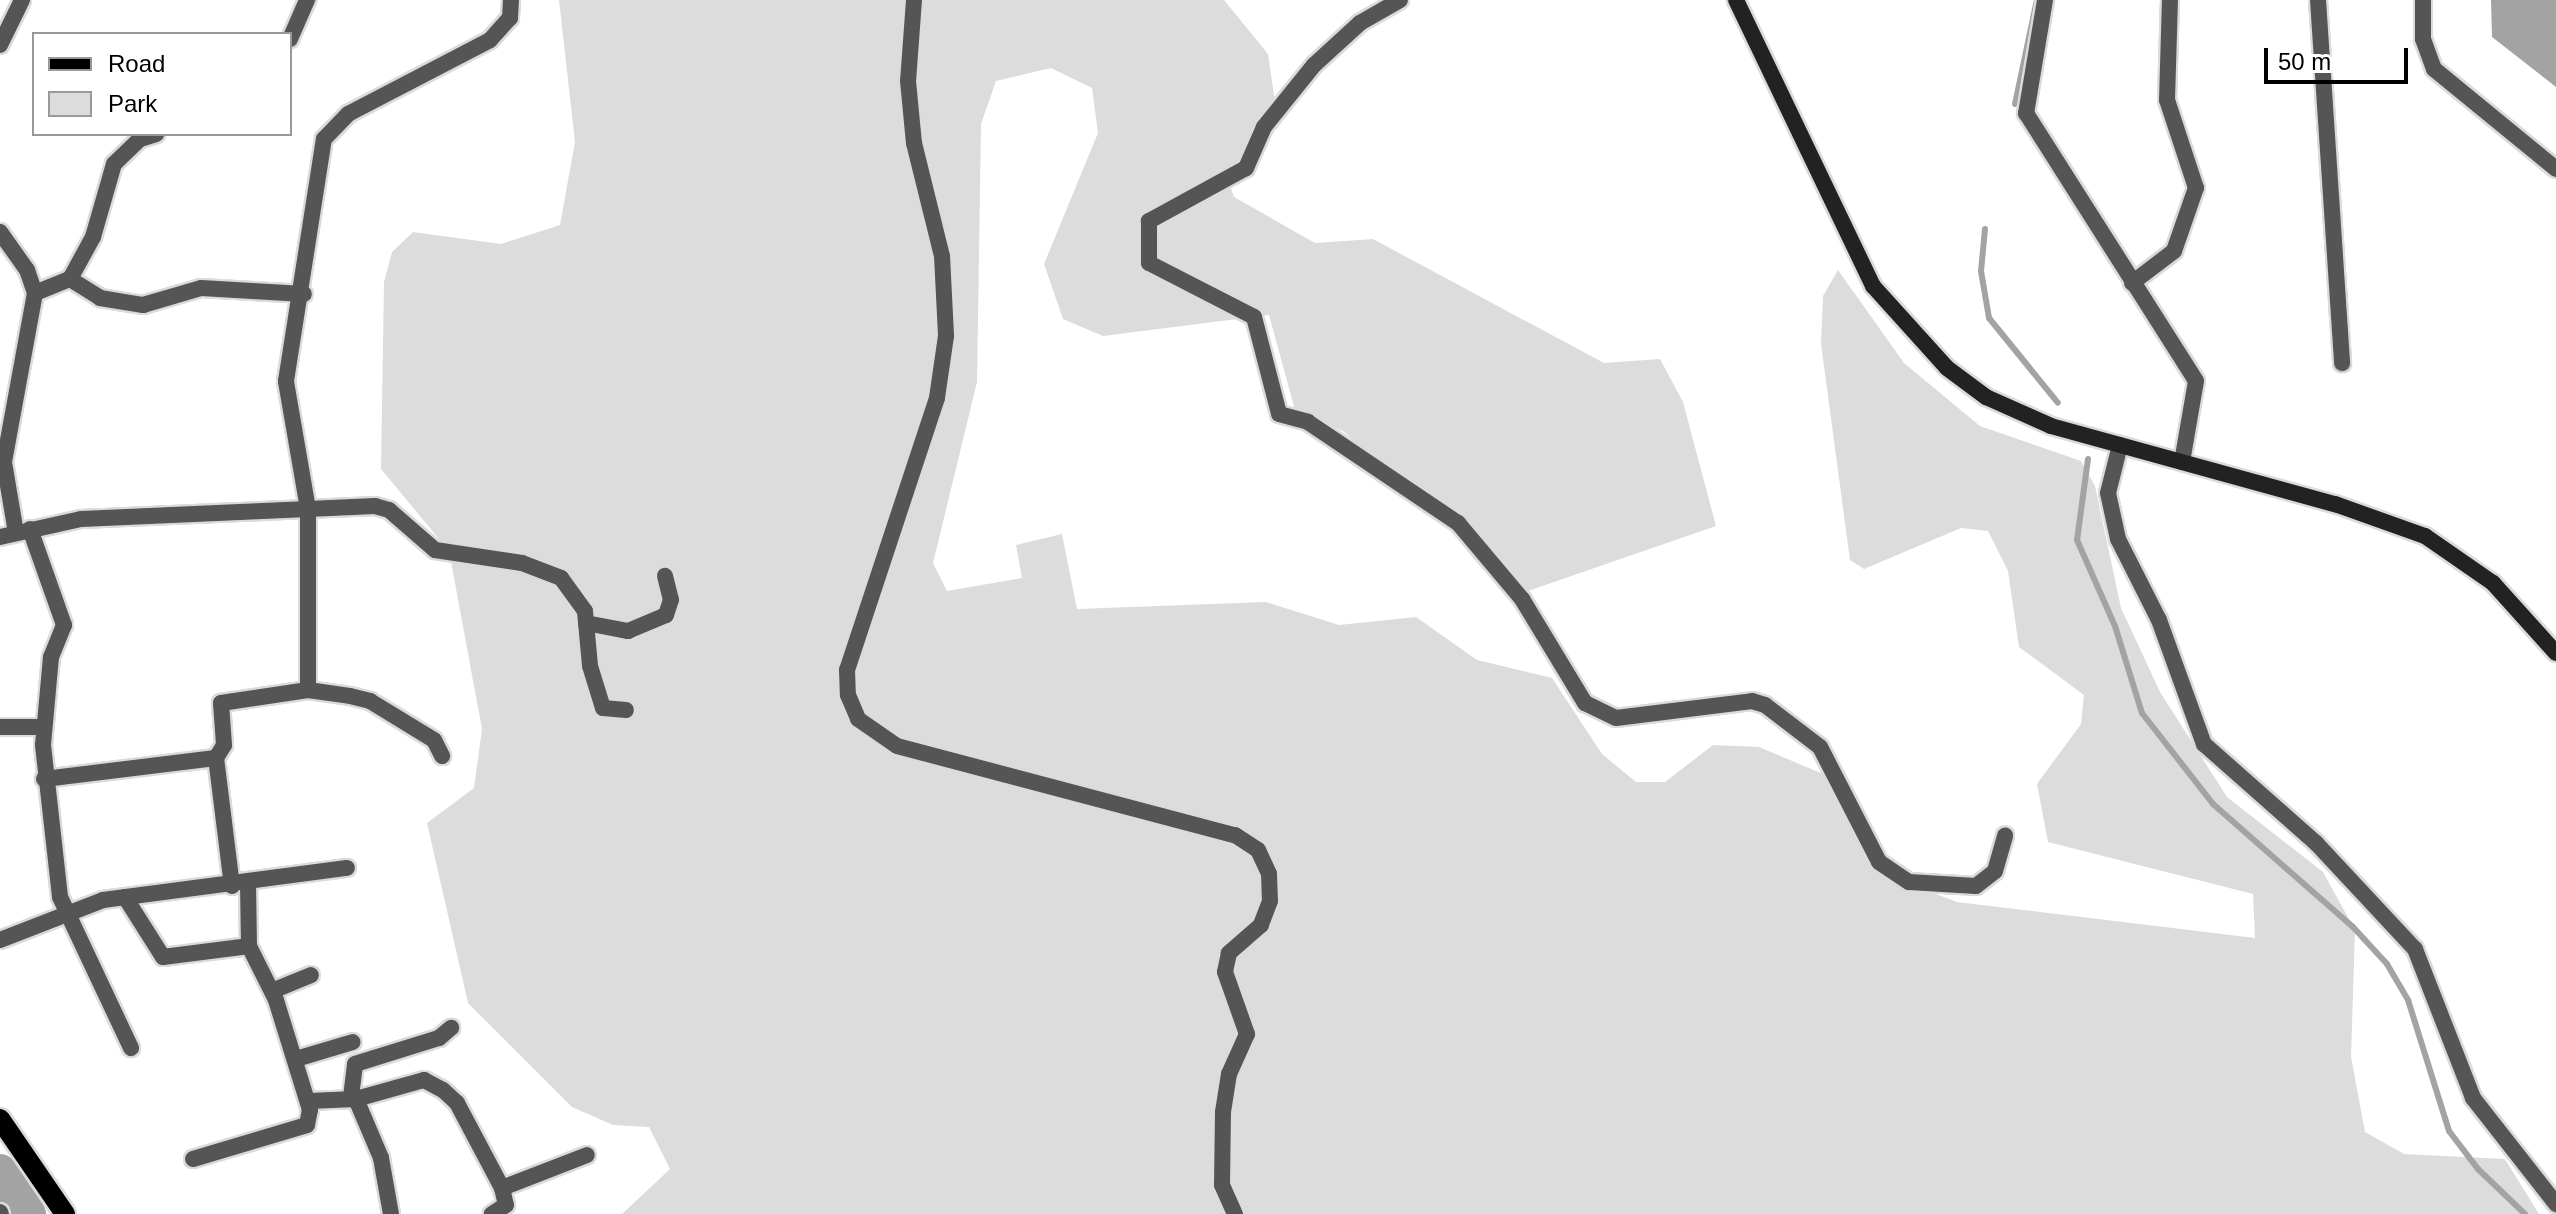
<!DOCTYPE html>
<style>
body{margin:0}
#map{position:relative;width:2556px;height:1214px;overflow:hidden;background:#fff;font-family:Arial,sans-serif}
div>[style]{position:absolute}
.green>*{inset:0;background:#dcdcdc}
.water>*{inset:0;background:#a3a3a3}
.stream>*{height:6px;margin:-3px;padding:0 3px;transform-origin:3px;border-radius:3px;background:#a3a3a3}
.river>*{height:34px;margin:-17px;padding:0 17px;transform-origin:17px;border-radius:17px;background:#a3a3a3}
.roads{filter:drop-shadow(2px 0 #dbdbdb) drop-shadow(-2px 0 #dbdbdb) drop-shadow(0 2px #dbdbdb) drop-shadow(0 -2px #dbdbdb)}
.street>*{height:16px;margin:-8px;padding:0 8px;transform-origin:8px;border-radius:8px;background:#555}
.secondary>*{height:16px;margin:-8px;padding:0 8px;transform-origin:8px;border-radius:8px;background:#222}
.primary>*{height:20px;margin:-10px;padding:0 10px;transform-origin:10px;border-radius:10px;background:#000}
span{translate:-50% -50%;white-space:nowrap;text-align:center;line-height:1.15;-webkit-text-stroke:6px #fff;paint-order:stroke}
.legend{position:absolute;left:32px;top:32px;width:260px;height:104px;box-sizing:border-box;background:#fff;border:2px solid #999;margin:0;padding:10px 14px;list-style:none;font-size:24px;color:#000}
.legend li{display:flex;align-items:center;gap:16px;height:40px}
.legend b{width:40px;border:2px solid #999}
.scale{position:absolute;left:2264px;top:48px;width:144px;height:36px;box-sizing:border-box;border:4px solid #000;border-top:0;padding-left:10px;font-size:24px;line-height:28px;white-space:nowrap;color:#000;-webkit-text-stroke:6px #fff;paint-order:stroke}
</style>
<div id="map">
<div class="green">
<div style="clip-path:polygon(559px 0,1224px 0,1268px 54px,1275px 102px,1229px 183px,1234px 197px,1315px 243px,1373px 239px,1604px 363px,1660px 359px,1683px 402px,1716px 526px,1525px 592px,1343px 431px,1295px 410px,1269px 315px,1103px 336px,1063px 319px,1044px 264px,1098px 133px,1092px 88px,1051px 68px,996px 81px,981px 124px,977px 382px,933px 563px,947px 591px,1022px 578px,1016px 545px,1062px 534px,1077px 609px,1266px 602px,1339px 625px,1416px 617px,1477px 660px,1552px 678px,1602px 754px,1636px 782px,1665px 782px,1713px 745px,1759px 747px,1849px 785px,1863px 843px,1892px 877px,1957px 902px,2255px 938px,2253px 894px,2048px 842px,2037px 784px,2081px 724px,2084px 695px,2019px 647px,2008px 571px,1988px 531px,1961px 528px,1864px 569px,1850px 560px,1821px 344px,1823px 296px,1838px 270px,1904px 363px,1980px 426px,2081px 461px,2095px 486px,2121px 608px,2160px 692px,2227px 797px,2323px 872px,2355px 930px,2351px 1057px,2365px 1132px,2404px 1154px,2505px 1159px,2539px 1214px,622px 1214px,670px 1169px,649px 1127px,613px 1125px,572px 1107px,468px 1003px,427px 823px,474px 788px,482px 729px,449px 551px,381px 469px,384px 282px,392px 252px,413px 232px,501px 244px,560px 225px,575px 142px)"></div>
</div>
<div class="water">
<div style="clip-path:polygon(2491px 0,2556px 0,2556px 87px,2492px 37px)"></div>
</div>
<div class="stream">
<div style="left:2015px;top:104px;width:106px;rotate:-78.1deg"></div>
<div style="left:1985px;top:229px;width:42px;rotate:95.4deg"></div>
<div style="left:1981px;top:271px;width:48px;rotate:80.3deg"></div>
<div style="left:1989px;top:318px;width:109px;rotate:50.9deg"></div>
<div style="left:2088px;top:459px;width:82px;rotate:97.7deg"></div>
<div style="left:2077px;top:540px;width:94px;rotate:66.2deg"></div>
<div style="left:2115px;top:626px;width:91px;rotate:72.8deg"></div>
<div style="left:2142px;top:713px;width:115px;rotate:52deg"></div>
<div style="left:2213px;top:804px;width:186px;rotate:41.3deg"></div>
<div style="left:2353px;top:927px;width:50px;rotate:47.4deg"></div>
<div style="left:2387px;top:964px;width:42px;rotate:59.7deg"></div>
<div style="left:2408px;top:1000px;width:137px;rotate:72.6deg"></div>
<div style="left:2449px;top:1131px;width:48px;rotate:52.7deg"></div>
<div style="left:2478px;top:1169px;width:65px;rotate:43.8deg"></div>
</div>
<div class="river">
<div style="left:0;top:1171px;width:52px;rotate:56deg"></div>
</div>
<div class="roads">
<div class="street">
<div style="left:914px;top:0;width:81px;rotate:94.2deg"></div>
<div style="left:908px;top:81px;width:62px;rotate:84.5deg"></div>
<div style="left:914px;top:143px;width:116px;rotate:76.1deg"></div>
<div style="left:942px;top:256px;width:80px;rotate:87.1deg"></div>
<div style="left:946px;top:336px;width:63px;rotate:98.3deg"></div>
<div style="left:937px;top:398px;width:287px;rotate:108.3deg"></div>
<div style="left:847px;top:670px;width:25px;rotate:88deg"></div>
<div style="left:848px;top:695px;width:26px;rotate:67deg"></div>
<div style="left:858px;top:719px;width:47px;rotate:34.7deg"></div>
<div style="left:897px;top:746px;width:350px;rotate:14.8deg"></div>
<div style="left:1235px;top:835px;width:27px;rotate:33deg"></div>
<div style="left:1258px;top:850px;width:26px;rotate:65deg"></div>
<div style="left:1269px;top:874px;width:27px;rotate:88deg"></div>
<div style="left:1270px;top:901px;width:26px;rotate:111deg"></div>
<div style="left:1261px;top:925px;width:43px;rotate:138.8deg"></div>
<div style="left:1229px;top:953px;width:19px;rotate:102deg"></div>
<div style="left:1225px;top:972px;width:66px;rotate:70.5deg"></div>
<div style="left:1247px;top:1034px;width:44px;rotate:114.2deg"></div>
<div style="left:1229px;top:1074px;width:38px;rotate:99deg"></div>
<div style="left:1223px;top:1112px;width:73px;rotate:90.8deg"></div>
<div style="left:1222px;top:1185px;width:32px;rotate:66deg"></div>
<div style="left:1400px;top:0;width:46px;rotate:150.1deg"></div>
<div style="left:1360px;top:23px;width:62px;rotate:137.6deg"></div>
<div style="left:1314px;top:65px;width:80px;rotate:128.9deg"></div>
<div style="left:1264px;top:127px;width:45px;rotate:113.7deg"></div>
<div style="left:1246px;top:168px;width:111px;rotate:151.3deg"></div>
<div style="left:1149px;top:221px;width:42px;rotate:90deg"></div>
<div style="left:1149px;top:263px;width:118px;rotate:27.2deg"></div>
<div style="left:1254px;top:317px;width:100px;rotate:75.5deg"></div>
<div style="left:1279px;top:414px;width:30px;rotate:15deg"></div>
<div style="left:1308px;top:422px;width:181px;rotate:34deg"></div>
<div style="left:1458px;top:523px;width:99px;rotate:49.9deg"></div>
<div style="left:1522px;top:599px;width:122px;rotate:58.8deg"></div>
<div style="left:1585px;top:703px;width:34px;rotate:26deg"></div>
<div style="left:1616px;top:718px;width:137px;rotate:-7.1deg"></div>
<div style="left:1752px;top:701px;width:14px;rotate:17deg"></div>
<div style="left:1765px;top:705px;width:69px;rotate:37.4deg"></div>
<div style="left:1820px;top:747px;width:129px;rotate:62.8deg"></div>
<div style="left:1879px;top:862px;width:36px;rotate:34deg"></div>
<div style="left:1909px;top:882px;width:67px;rotate:3.4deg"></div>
<div style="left:1976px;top:886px;width:24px;rotate:-38deg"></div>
<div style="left:1995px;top:871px;width:37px;rotate:-74deg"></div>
<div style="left:2045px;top:0;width:115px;rotate:99.5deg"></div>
<div style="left:2026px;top:113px;width:317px;rotate:57.6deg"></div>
<div style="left:2196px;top:381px;width:82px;rotate:99.8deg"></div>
<div style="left:2318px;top:0;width:364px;rotate:86.2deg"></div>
<div style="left:2423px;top:0;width:39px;rotate:90deg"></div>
<div style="left:2423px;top:39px;width:32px;rotate:70deg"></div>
<div style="left:2434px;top:69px;width:158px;rotate:39.3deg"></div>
<div style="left:290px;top:39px;width:43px;rotate:-66.4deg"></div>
<div style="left:0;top:45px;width:50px;rotate:-63.9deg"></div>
<div style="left:0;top:232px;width:47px;rotate:54.6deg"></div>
<div style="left:27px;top:270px;width:24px;rotate:71deg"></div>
<div style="left:35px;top:293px;width:172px;rotate:100.4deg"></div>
<div style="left:4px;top:462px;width:72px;rotate:80.4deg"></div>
<div style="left:70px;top:279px;width:36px;rotate:32deg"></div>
<div style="left:100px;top:298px;width:44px;rotate:9.2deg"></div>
<div style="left:143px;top:305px;width:60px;rotate:-16.3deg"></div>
<div style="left:201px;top:288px;width:103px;rotate:3.3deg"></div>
<div style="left:2132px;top:283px;width:53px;rotate:-37.3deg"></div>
<div style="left:2174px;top:251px;width:67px;rotate:-70.8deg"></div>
<div style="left:2196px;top:188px;width:93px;rotate:-108.2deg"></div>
<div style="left:2167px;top:100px;width:100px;rotate:-88.3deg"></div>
<div style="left:35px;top:293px;width:38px;rotate:-22deg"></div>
<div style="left:70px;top:279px;width:48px;rotate:-61.3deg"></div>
<div style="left:93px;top:237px;width:76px;rotate:-74deg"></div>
<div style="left:114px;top:164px;width:36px;rotate:-44deg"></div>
<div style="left:140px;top:139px;width:17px;rotate:-17deg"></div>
<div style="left:2120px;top:445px;width:49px;rotate:104deg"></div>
<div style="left:2108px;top:493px;width:47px;rotate:77.7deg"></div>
<div style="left:2118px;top:539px;width:91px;rotate:63.2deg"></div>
<div style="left:2159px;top:620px;width:132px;rotate:70.1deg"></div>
<div style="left:2204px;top:744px;width:149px;rotate:41.5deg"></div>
<div style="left:2316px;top:843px;width:145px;rotate:47deg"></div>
<div style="left:2415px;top:949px;width:160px;rotate:68.7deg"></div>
<div style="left:2473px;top:1098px;width:135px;rotate:51.9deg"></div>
<div style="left:30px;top:529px;width:102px;rotate:70.5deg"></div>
<div style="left:64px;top:625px;width:35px;rotate:112deg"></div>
<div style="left:51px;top:657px;width:88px;rotate:95.2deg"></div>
<div style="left:43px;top:745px;width:153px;rotate:83.6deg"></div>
<div style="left:60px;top:897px;width:167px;rotate:64.8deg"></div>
<div style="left:0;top:537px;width:83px;rotate:-12.5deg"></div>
<div style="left:81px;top:519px;width:227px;rotate:-2.5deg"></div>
<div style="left:308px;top:509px;width:130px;rotate:-99.8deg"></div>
<div style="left:286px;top:381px;width:245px;rotate:-81.1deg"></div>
<div style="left:324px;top:139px;width:35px;rotate:-46deg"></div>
<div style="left:348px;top:114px;width:160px;rotate:-27.5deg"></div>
<div style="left:490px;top:40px;width:30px;rotate:-48deg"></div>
<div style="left:510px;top:18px;width:18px;rotate:-87deg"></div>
<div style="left:586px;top:623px;width:43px;rotate:10.8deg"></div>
<div style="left:628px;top:631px;width:41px;rotate:-22.8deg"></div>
<div style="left:666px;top:615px;width:16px;rotate:-72deg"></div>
<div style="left:671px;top:600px;width:25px;rotate:-104deg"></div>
<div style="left:308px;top:690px;width:181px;rotate:-90deg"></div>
<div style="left:308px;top:509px;width:67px;rotate:-2.6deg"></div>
<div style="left:375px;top:506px;width:15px;rotate:16deg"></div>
<div style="left:389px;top:510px;width:61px;rotate:41deg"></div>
<div style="left:435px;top:550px;width:88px;rotate:8.5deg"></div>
<div style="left:522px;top:563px;width:42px;rotate:21deg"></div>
<div style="left:561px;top:578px;width:41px;rotate:54deg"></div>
<div style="left:585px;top:611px;width:55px;rotate:84.8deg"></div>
<div style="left:590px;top:666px;width:44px;rotate:72.8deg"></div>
<div style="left:603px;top:708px;width:23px;rotate:5deg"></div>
<div style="left:0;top:727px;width:44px"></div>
<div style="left:44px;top:779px;width:173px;rotate:-7deg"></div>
<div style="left:232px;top:886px;width:129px;rotate:-97.1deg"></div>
<div style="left:216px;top:758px;width:15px;rotate:-58deg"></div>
<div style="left:224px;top:745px;width:42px;rotate:-94.1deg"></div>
<div style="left:221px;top:703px;width:88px;rotate:-8.5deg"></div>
<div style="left:308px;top:690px;width:42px;rotate:8.1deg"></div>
<div style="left:350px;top:696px;width:21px;rotate:14deg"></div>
<div style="left:370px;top:701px;width:75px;rotate:31.4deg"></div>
<div style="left:434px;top:740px;width:18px;rotate:63deg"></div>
<div style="left:125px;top:897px;width:71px;rotate:57.7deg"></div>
<div style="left:163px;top:957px;width:87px;rotate:-7.3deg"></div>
<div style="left:0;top:940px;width:110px;rotate:-21.2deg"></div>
<div style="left:103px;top:900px;width:246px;rotate:-7.5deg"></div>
<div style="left:272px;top:991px;width:42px;rotate:-22.3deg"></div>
<div style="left:296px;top:1059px;width:59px;rotate:-16.6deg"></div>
<div style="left:351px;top:1097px;width:33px;rotate:-83deg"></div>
<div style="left:355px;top:1064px;width:88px;rotate:-17.2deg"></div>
<div style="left:439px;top:1038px;width:16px;rotate:-40deg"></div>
<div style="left:356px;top:1099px;width:71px;rotate:-15.6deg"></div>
<div style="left:424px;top:1080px;width:21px;rotate:28deg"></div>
<div style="left:443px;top:1090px;width:19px;rotate:43deg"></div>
<div style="left:457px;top:1103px;width:96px;rotate:62.1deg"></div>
<div style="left:502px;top:1188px;width:17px;rotate:77deg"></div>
<div style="left:506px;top:1205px;width:17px;rotate:147deg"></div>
<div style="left:309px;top:1101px;width:47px;rotate:-2.4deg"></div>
<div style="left:356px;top:1099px;width:64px;rotate:67deg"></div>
<div style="left:381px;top:1158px;width:57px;rotate:79.9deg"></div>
<div style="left:193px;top:1159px;width:119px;rotate:-16.6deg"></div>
<div style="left:307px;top:1125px;width:15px;rotate:-79deg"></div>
<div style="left:310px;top:1110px;width:115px;rotate:-107.2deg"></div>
<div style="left:276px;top:1000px;width:60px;rotate:-116.6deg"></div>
<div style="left:249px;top:946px;width:61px;rotate:-90.9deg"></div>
<div style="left:502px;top:1188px;width:91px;rotate:-21.2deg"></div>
<div style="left:0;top:1212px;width:2px;rotate:63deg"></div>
</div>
<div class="secondary">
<div style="left:1736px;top:0;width:317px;rotate:64.4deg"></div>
<div style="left:1873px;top:286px;width:110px;rotate:47.9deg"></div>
<div style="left:1947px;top:368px;width:49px;rotate:36.6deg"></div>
<div style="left:1986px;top:397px;width:71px;rotate:24deg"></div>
<div style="left:2051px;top:426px;width:295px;rotate:15.4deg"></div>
<div style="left:2335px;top:504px;width:96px;rotate:19.6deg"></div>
<div style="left:2425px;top:536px;width:83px;rotate:34.7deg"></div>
<div style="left:2493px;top:583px;width:94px;rotate:48deg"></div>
</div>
<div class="primary">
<div style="left:0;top:1119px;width:115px;rotate:55.6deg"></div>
</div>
</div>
<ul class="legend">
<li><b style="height:10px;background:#000"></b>Road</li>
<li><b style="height:22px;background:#dcdcdc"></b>Park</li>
</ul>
<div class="scale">50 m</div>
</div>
